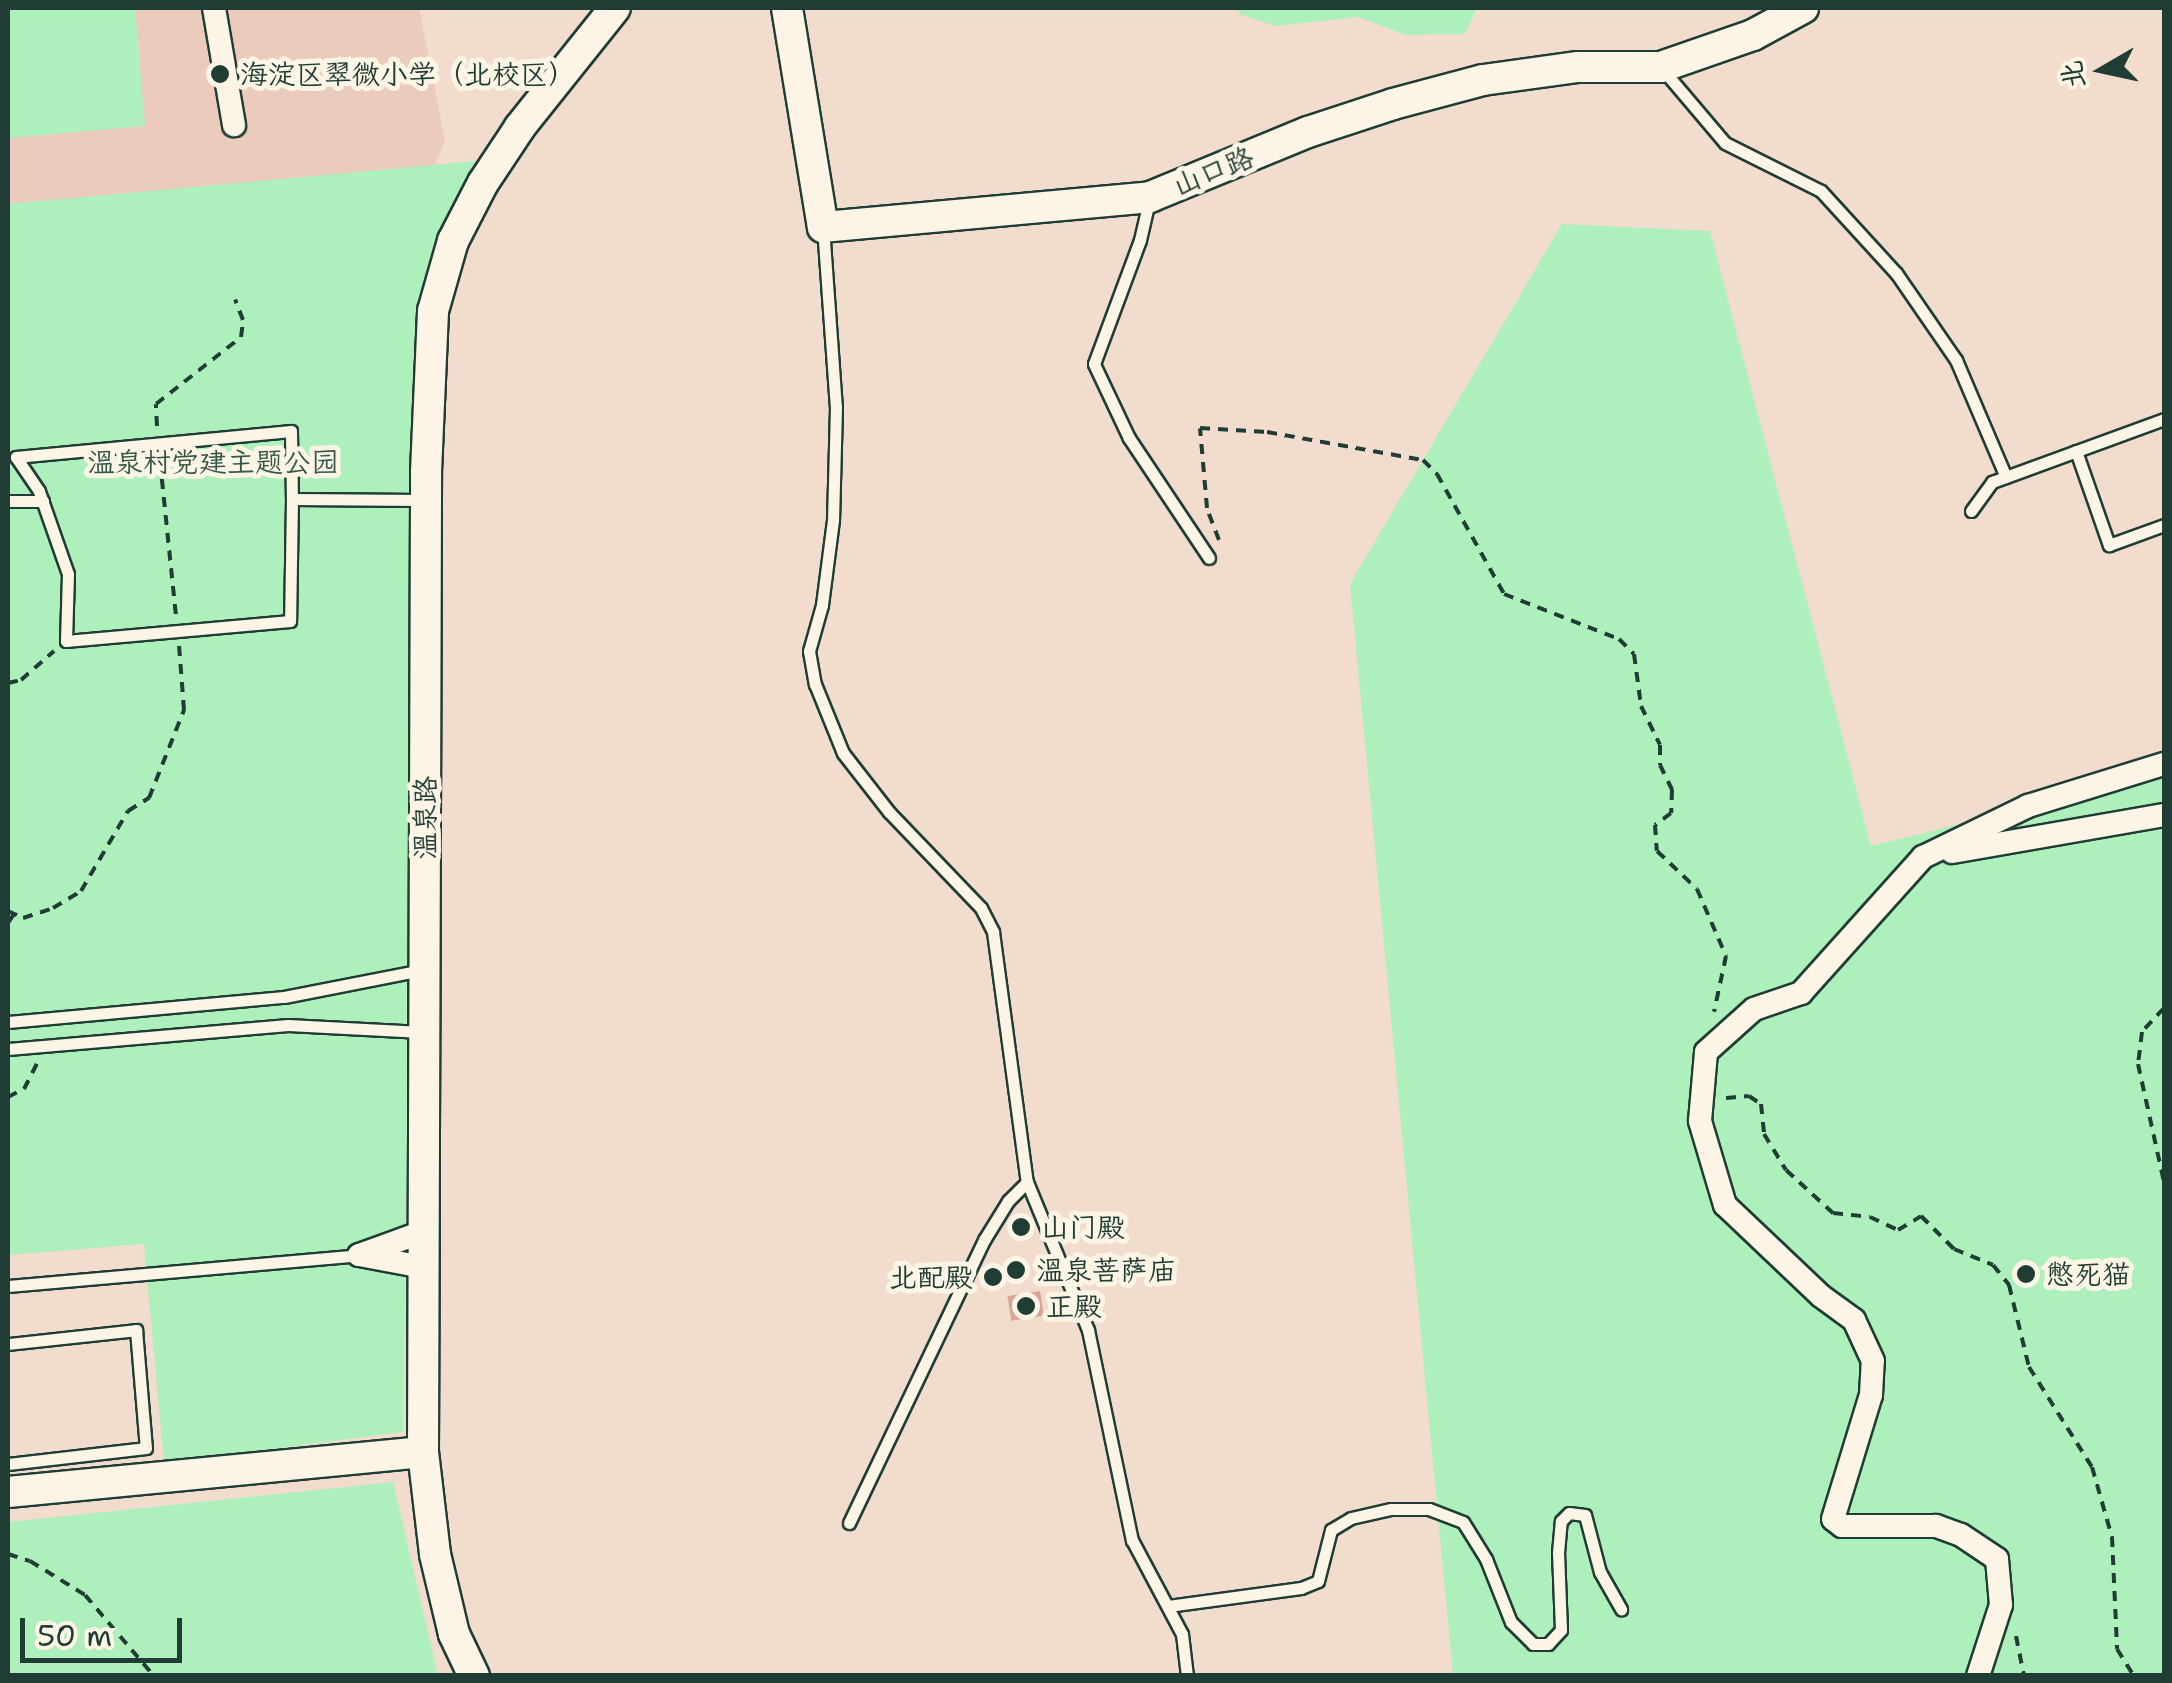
<!DOCTYPE html>
<meta charset="utf-8">
<style>
body{margin:0}
#map{position:relative;width:2172px;height:1683px;overflow:hidden;background:#f2dccd;font-family:"Shantell Sans","LXGW WenKai TC",sans-serif}
div>[style]{position:absolute}
.built>*{inset:0;background:#ebcbbc}
.green>*{inset:0;background:#adf0bb}
.building>*{inset:0;background:#dba395;transform-origin:0 0}
.path>*{height:4px;margin-top:-2px;transform-origin:0;background:repeating-linear-gradient(90deg,#1f3d34 0 10px,transparent 0 18px)}
.roads{filter:drop-shadow(2px 0 #1f3d34) drop-shadow(-2px 0 #1f3d34) drop-shadow(0 2px #1f3d34) drop-shadow(0 -2px #1f3d34)}
.lane>*{height:11px;margin:-5.5px;padding:0 5.5px;transform-origin:5.5px;border-radius:5.5px;background:#fcf5e5}
.street>*{height:22px;margin:-11px;padding:0 11px;transform-origin:11px;border-radius:11px;background:#fcf5e5}
.secondary>*{height:30px;margin:-15px;padding:0 15px;transform-origin:15px;border-radius:15px;background:#fcf5e5}
.dots>*{width:28px;height:28px;translate:-50% -50%;box-sizing:border-box;border:5px solid #fcf5e5;border-radius:50%}
span{translate:-50% -50%;white-space:nowrap;text-align:center;line-height:1.15;-webkit-text-stroke:10px #fcf5e5;paint-order:stroke}
.poi-label{font-size:28px;color:#1f3d34}
.left{translate:0 -50%;text-align:left}
.right{translate:-100% -50%;text-align:right}
.street-label{font-size:28px;color:#1f3d34}
.park-label{font-size:28px;color:#345848}
.frame{position:absolute;inset:0;border:10px solid #1f3d34;pointer-events:none}
.north{position:absolute;left:2052px;top:20px;width:100px;height:100px;-webkit-text-stroke:8px #fcf5e5;paint-order:stroke;rotate:261deg;font-size:28px;font-weight:700;line-height:40px;text-align:center;color:#1f3d34}
.north::after{content:'';display:block;margin:auto;width:35px;height:45px;background:#1f3d34;clip-path:polygon(50% 0,100% 100%,50% 72%,0 100%)}
.scale{position:absolute;left:20px;top:1618px;width:162px;height:45px;box-sizing:border-box;border:5px solid #1f3d34;border-top:0;padding-left:12px;font-size:30px;line-height:35px;white-space:nowrap;color:#1f3d34;-webkit-text-stroke:8px #fcf5e5;paint-order:stroke}
</style>
<div id="map">
<div class="built">
<div style="clip-path:polygon(8px 8px,419px 8px,445px 141px,434px 167px,8px 204px)"></div>
</div>
<div class="green">
<div style="clip-path:polygon(8px 8px,135px 8px,145px 126px,8px 138px)"></div>
<div style="clip-path:polygon(1236px 8px,1477px 8px,1465px 34px,1406px 35px,1358px 17px,1276px 26px,1241px 15px)"></div>
<div style="clip-path:polygon(487px 160px,421px 301px,403px 1432px,164px 1463px,144px 1244px,8px 1255px,8px 204px)"></div>
<div style="clip-path:polygon(1562px 224px,1710px 231px,1871px 846px,2164px 773px,2164px 1675px,1453px 1675px,1350px 584px)"></div>
<div style="clip-path:polygon(393px 1482px,438px 1675px,8px 1675px,8px 1522px)"></div>
</div>
<div class="building">
<div style="left:1040px;top:1291px;width:25px;height:33px;rotate:81deg"></div>
</div>
<div class="path">
<div style="left:157px;top:426px;width:22px;rotate:-93deg"></div>
<div style="left:156px;top:404px;width:108px;rotate:-38.2deg"></div>
<div style="left:241px;top:337px;width:17px;rotate:-83deg"></div>
<div style="left:243px;top:320px;width:22px;rotate:-111deg"></div>
<div style="left:160px;top:461px;width:155px;rotate:84.1deg"></div>
<div style="left:1219px;top:540px;width:34px;rotate:-111deg"></div>
<div style="left:1207px;top:508px;width:80px;rotate:-95deg"></div>
<div style="left:1200px;top:428px;width:67px;rotate:3.4deg"></div>
<div style="left:1267px;top:432px;width:158px;rotate:10.2deg"></div>
<div style="left:1423px;top:460px;width:20px;rotate:45deg"></div>
<div style="left:1437px;top:474px;width:137px;rotate:60.8deg"></div>
<div style="left:1504px;top:594px;width:123px;rotate:21.4deg"></div>
<div style="left:1619px;top:639px;width:21px;rotate:45deg"></div>
<div style="left:1634px;top:654px;width:52px;rotate:82.3deg"></div>
<div style="left:1641px;top:706px;width:43px;rotate:64deg"></div>
<div style="left:1660px;top:745px;width:20px;rotate:90deg"></div>
<div style="left:1660px;top:765px;width:28px;rotate:64deg"></div>
<div style="left:1672px;top:790px;width:23px;rotate:92deg"></div>
<div style="left:1671px;top:813px;width:20px;rotate:143deg"></div>
<div style="left:1655px;top:825px;width:26px;rotate:86deg"></div>
<div style="left:1657px;top:851px;width:55px;rotate:43.5deg"></div>
<div style="left:1697px;top:889px;width:73px;rotate:66.6deg"></div>
<div style="left:1726px;top:956px;width:57px;rotate:102.1deg"></div>
<div style="left:8px;top:683px;width:13px;rotate:-13deg"></div>
<div style="left:21px;top:680px;width:44px;rotate:-41.3deg"></div>
<div style="left:8px;top:911px;width:17px;rotate:25deg"></div>
<div style="left:23px;top:918px;width:32px;rotate:-18deg"></div>
<div style="left:53px;top:908px;width:33px;rotate:-31deg"></div>
<div style="left:81px;top:891px;width:93px;rotate:-59.6deg"></div>
<div style="left:128px;top:811px;width:25px;rotate:-32deg"></div>
<div style="left:149px;top:798px;width:95px;rotate:-68.3deg"></div>
<div style="left:184px;top:710px;width:65px;rotate:-94.4deg"></div>
<div style="left:8px;top:923px;width:11px;rotate:-56deg"></div>
<div style="left:2164px;top:1008px;width:33px;rotate:133deg"></div>
<div style="left:2142px;top:1032px;width:32px;rotate:97deg"></div>
<div style="left:2138px;top:1064px;width:121px;rotate:77.6deg"></div>
<div style="left:8px;top:1097px;width:18px;rotate:-27deg"></div>
<div style="left:24px;top:1089px;width:31px;rotate:-63deg"></div>
<div style="left:1726px;top:1098px;width:23px;rotate:-5deg"></div>
<div style="left:1749px;top:1096px;width:14px;rotate:34deg"></div>
<div style="left:1761px;top:1104px;width:30px;rotate:84deg"></div>
<div style="left:1764px;top:1134px;width:42px;rotate:58.6deg"></div>
<div style="left:1786px;top:1170px;width:64px;rotate:42.5deg"></div>
<div style="left:1833px;top:1213px;width:37px;rotate:6deg"></div>
<div style="left:1870px;top:1217px;width:31px;rotate:25deg"></div>
<div style="left:1898px;top:1230px;width:27px;rotate:-31deg"></div>
<div style="left:1921px;top:1216px;width:47px;rotate:45deg"></div>
<div style="left:1954px;top:1249px;width:42px;rotate:22.3deg"></div>
<div style="left:1993px;top:1265px;width:26px;rotate:51deg"></div>
<div style="left:2009px;top:1285px;width:84px;rotate:76.3deg"></div>
<div style="left:2029px;top:1367px;width:118px;rotate:57.8deg"></div>
<div style="left:2092px;top:1467px;width:73px;rotate:74.1deg"></div>
<div style="left:2112px;top:1537px;width:112px;rotate:87.4deg"></div>
<div style="left:2117px;top:1649px;width:32px;rotate:58deg"></div>
<div style="left:8px;top:1554px;width:23px;rotate:18deg"></div>
<div style="left:30px;top:1561px;width:65px;rotate:31.7deg"></div>
<div style="left:85px;top:1595px;width:106px;rotate:49.6deg"></div>
<div style="left:2016px;top:1636px;width:41px;rotate:78.7deg"></div>
</div>
<div class="roads">
<div class="lane">
<div style="left:1664px;top:71px;width:94px;rotate:49.7deg"></div>
<div style="left:1725px;top:143px;width:107px;rotate:26.6deg"></div>
<div style="left:1821px;top:191px;width:111px;rotate:47.6deg"></div>
<div style="left:1896px;top:273px;width:106px;rotate:55.4deg"></div>
<div style="left:1956px;top:360px;width:127px;rotate:66.9deg"></div>
<div style="left:1149px;top:201px;width:40px;rotate:103deg"></div>
<div style="left:1140px;top:240px;width:132px;rotate:110.4deg"></div>
<div style="left:1094px;top:364px;width:82px;rotate:64.7deg"></div>
<div style="left:1129px;top:438px;width:144px;rotate:56.3deg"></div>
<div style="left:823px;top:227px;width:180px;rotate:85.9deg"></div>
<div style="left:836px;top:407px;width:113px;rotate:91.5deg"></div>
<div style="left:833px;top:520px;width:86px;rotate:97.4deg"></div>
<div style="left:822px;top:605px;width:48px;rotate:105.8deg"></div>
<div style="left:809px;top:651px;width:34px;rotate:80deg"></div>
<div style="left:815px;top:684px;width:74px;rotate:67.9deg"></div>
<div style="left:843px;top:753px;width:75px;rotate:52.1deg"></div>
<div style="left:889px;top:812px;width:133px;rotate:46.2deg"></div>
<div style="left:981px;top:908px;width:27px;rotate:63deg"></div>
<div style="left:993px;top:932px;width:252px;rotate:82.3deg"></div>
<div style="left:1027px;top:1182px;width:160px;rotate:67.6deg"></div>
<div style="left:1088px;top:1330px;width:215px;rotate:78.2deg"></div>
<div style="left:1132px;top:1540px;width:106px;rotate:62deg"></div>
<div style="left:1182px;top:1634px;width:42px;rotate:83.2deg"></div>
<div style="left:2076px;top:451px;width:100px;rotate:70.7deg"></div>
<div style="left:2109px;top:545px;width:59px;rotate:-20deg"></div>
<div style="left:292px;top:499px;width:122px;rotate:90.9deg"></div>
<div style="left:290px;top:621px;width:225px;rotate:174.9deg"></div>
<div style="left:66px;top:641px;width:67px;rotate:-88.3deg"></div>
<div style="left:68px;top:574px;width:88px;rotate:-109.3deg"></div>
<div style="left:39px;top:491px;width:41px;rotate:-124.1deg"></div>
<div style="left:16px;top:457px;width:276px;rotate:-5.4deg"></div>
<div style="left:291px;top:431px;width:68px;rotate:89.2deg"></div>
<div style="left:292px;top:499px;width:130px;rotate:0.4deg"></div>
<div style="left:8px;top:501px;width:35px"></div>
<div style="left:1971px;top:511px;width:36px;rotate:-54deg"></div>
<div style="left:1992px;top:482px;width:183px;rotate:-20.1deg"></div>
<div style="left:8px;top:1022px;width:277px;rotate:-5.2deg"></div>
<div style="left:284px;top:997px;width:141px;rotate:-11.1deg"></div>
<div style="left:8px;top:1049px;width:281px;rotate:-4.9deg"></div>
<div style="left:288px;top:1025px;width:134px;rotate:3deg"></div>
<div style="left:8px;top:1286px;width:352px;rotate:-5deg"></div>
<div style="left:8px;top:1344px;width:129px;rotate:-6.2deg"></div>
<div style="left:136px;top:1330px;width:118px;rotate:85.2deg"></div>
<div style="left:146px;top:1448px;width:139px;rotate:173.4deg"></div>
<div style="left:849px;top:1523px;width:314px;rotate:-64.5deg"></div>
<div style="left:984px;top:1240px;width:46px;rotate:-58.4deg"></div>
<div style="left:1008px;top:1201px;width:27px;rotate:-45deg"></div>
<div style="left:1168px;top:1606px;width:134px;rotate:-7.7deg"></div>
<div style="left:1301px;top:1588px;width:18px;rotate:-22deg"></div>
<div style="left:1318px;top:1581px;width:53px;rotate:-75.7deg"></div>
<div style="left:1331px;top:1530px;width:23px;rotate:-31deg"></div>
<div style="left:1351px;top:1518px;width:41px;rotate:-12.7deg"></div>
<div style="left:1391px;top:1509px;width:38px"></div>
<div style="left:1429px;top:1509px;width:36px;rotate:21deg"></div>
<div style="left:1463px;top:1522px;width:44px;rotate:58.1deg"></div>
<div style="left:1486px;top:1559px;width:68px;rotate:68.4deg"></div>
<div style="left:1511px;top:1622px;width:31px;rotate:45deg"></div>
<div style="left:1533px;top:1644px;width:15px"></div>
<div style="left:1548px;top:1644px;width:19px;rotate:-47deg"></div>
<div style="left:1561px;top:1630px;width:77px;rotate:-92.2deg"></div>
<div style="left:1558px;top:1553px;width:32px;rotate:-85deg"></div>
<div style="left:1561px;top:1521px;width:11px;rotate:-45deg"></div>
<div style="left:1569px;top:1513px;width:16px;rotate:7deg"></div>
<div style="left:1585px;top:1515px;width:59px;rotate:75.3deg"></div>
<div style="left:1600px;top:1572px;width:43px;rotate:60.4deg"></div>
</div>
<div class="street">
<div style="left:214px;top:8px;width:119px;rotate:80.3deg"></div>
<div style="left:1952px;top:852px;width:215px;rotate:-9.9deg"></div>
<div style="left:423px;top:1267px;width:65px;rotate:-169.4deg"></div>
<div style="left:359px;top:1255px;width:68px;rotate:-19.8deg"></div>
<div style="left:1978px;top:1676px;width:75px;rotate:-72.1deg"></div>
<div style="left:2001px;top:1605px;width:46px;rotate:-95deg"></div>
<div style="left:1997px;top:1559px;width:43px;rotate:-146.3deg"></div>
<div style="left:1961px;top:1535px;width:27px;rotate:-160deg"></div>
<div style="left:1936px;top:1526px;width:94px;rotate:180deg"></div>
<div style="left:1842px;top:1526px;width:11px;rotate:-142deg"></div>
<div style="left:1833px;top:1519px;width:130px;rotate:-73deg"></div>
<div style="left:1871px;top:1395px;width:34px;rotate:-87deg"></div>
<div style="left:1873px;top:1361px;width:45px;rotate:-114.9deg"></div>
<div style="left:1854px;top:1320px;width:41px;rotate:-144deg"></div>
<div style="left:1821px;top:1296px;width:132px;rotate:-136.5deg"></div>
<div style="left:1725px;top:1205px;width:88px;rotate:-106.6deg"></div>
<div style="left:1700px;top:1121px;width:69px;rotate:-85deg"></div>
<div style="left:1706px;top:1052px;width:64px;rotate:-41.9deg"></div>
<div style="left:1754px;top:1009px;width:50px;rotate:-18.8deg"></div>
<div style="left:1801px;top:993px;width:183px;rotate:-48.1deg"></div>
<div style="left:1923px;top:857px;width:117px;rotate:-25.9deg"></div>
<div style="left:2028px;top:806px;width:142px;rotate:-17.2deg"></div>
</div>
<div class="secondary">
<div style="left:787px;top:8px;width:222px;rotate:80.7deg"></div>
<div style="left:823px;top:227px;width:328px;rotate:-5.2deg"></div>
<div style="left:1150px;top:197px;width:171px;rotate:-22.4deg"></div>
<div style="left:1308px;top:132px;width:89px;rotate:-18.2deg"></div>
<div style="left:1393px;top:104px;width:93px;rotate:-14.9deg"></div>
<div style="left:1483px;top:80px;width:96px;rotate:-7.8deg"></div>
<div style="left:1578px;top:67px;width:83px"></div>
<div style="left:1661px;top:67px;width:97px;rotate:-19.2deg"></div>
<div style="left:1753px;top:35px;width:57px;rotate:-28.4deg"></div>
<div style="left:8px;top:1492px;width:417px;rotate:-5.5deg"></div>
<div style="left:474px;top:1676px;width:47px;rotate:-115.5deg"></div>
<div style="left:454px;top:1634px;width:82px;rotate:-103.4deg"></div>
<div style="left:435px;top:1554px;width:103px;rotate:-96.7deg"></div>
<div style="left:423px;top:1452px;width:980px;rotate:-89.82deg"></div>
<div style="left:426px;top:472px;width:161px;rotate:-87.5deg"></div>
<div style="left:433px;top:311px;width:73px;rotate:-74.1deg"></div>
<div style="left:453px;top:241px;width:65px;rotate:-62.7deg"></div>
<div style="left:483px;top:183px;width:67px;rotate:-56.5deg"></div>
<div style="left:520px;top:127px;width:152px;rotate:-51.4deg"></div>
</div>
</div>
<div class="dots">
<div style="left:220px;top:74px;background:#1f3d34"></div>
<div style="left:1021px;top:1227px;background:#1f3d34"></div>
<div style="left:1016px;top:1270px;background:#1f3d34"></div>
<div style="left:2026px;top:1274px;background:#1f3d34"></div>
<div style="left:993px;top:1277px;background:#1f3d34"></div>
<div style="left:1026px;top:1306px;background:#1f3d34"></div>
</div>
<div class="poi-label">
<span class="left" style="left:240px;top:74px">海淀区翠微小学（北校区）</span>
<span class="left" style="left:1041px;top:1227px">山门殿</span>
<span class="left" style="left:1036px;top:1270px">温泉菩萨庙</span>
<span class="left" style="left:2046px;top:1274px">憋死猫</span>
<span class="right" style="left:973px;top:1277px">北配殿</span>
<span class="left" style="left:1046px;top:1306px">正殿</span>
</div>
<div class="street-label">
<span style="left:1213px;top:171px;rotate:-22deg">山口路</span>
<span style="left:425px;top:818px;rotate:-90deg">温泉路</span>
</div>
<div class="park-label">
<span style="left:213px;top:462px">温泉村党建主题公园</span>
</div>
<div class="frame"></div>
<div class="north">北</div>
<div class="scale">50 m</div>
</div>
